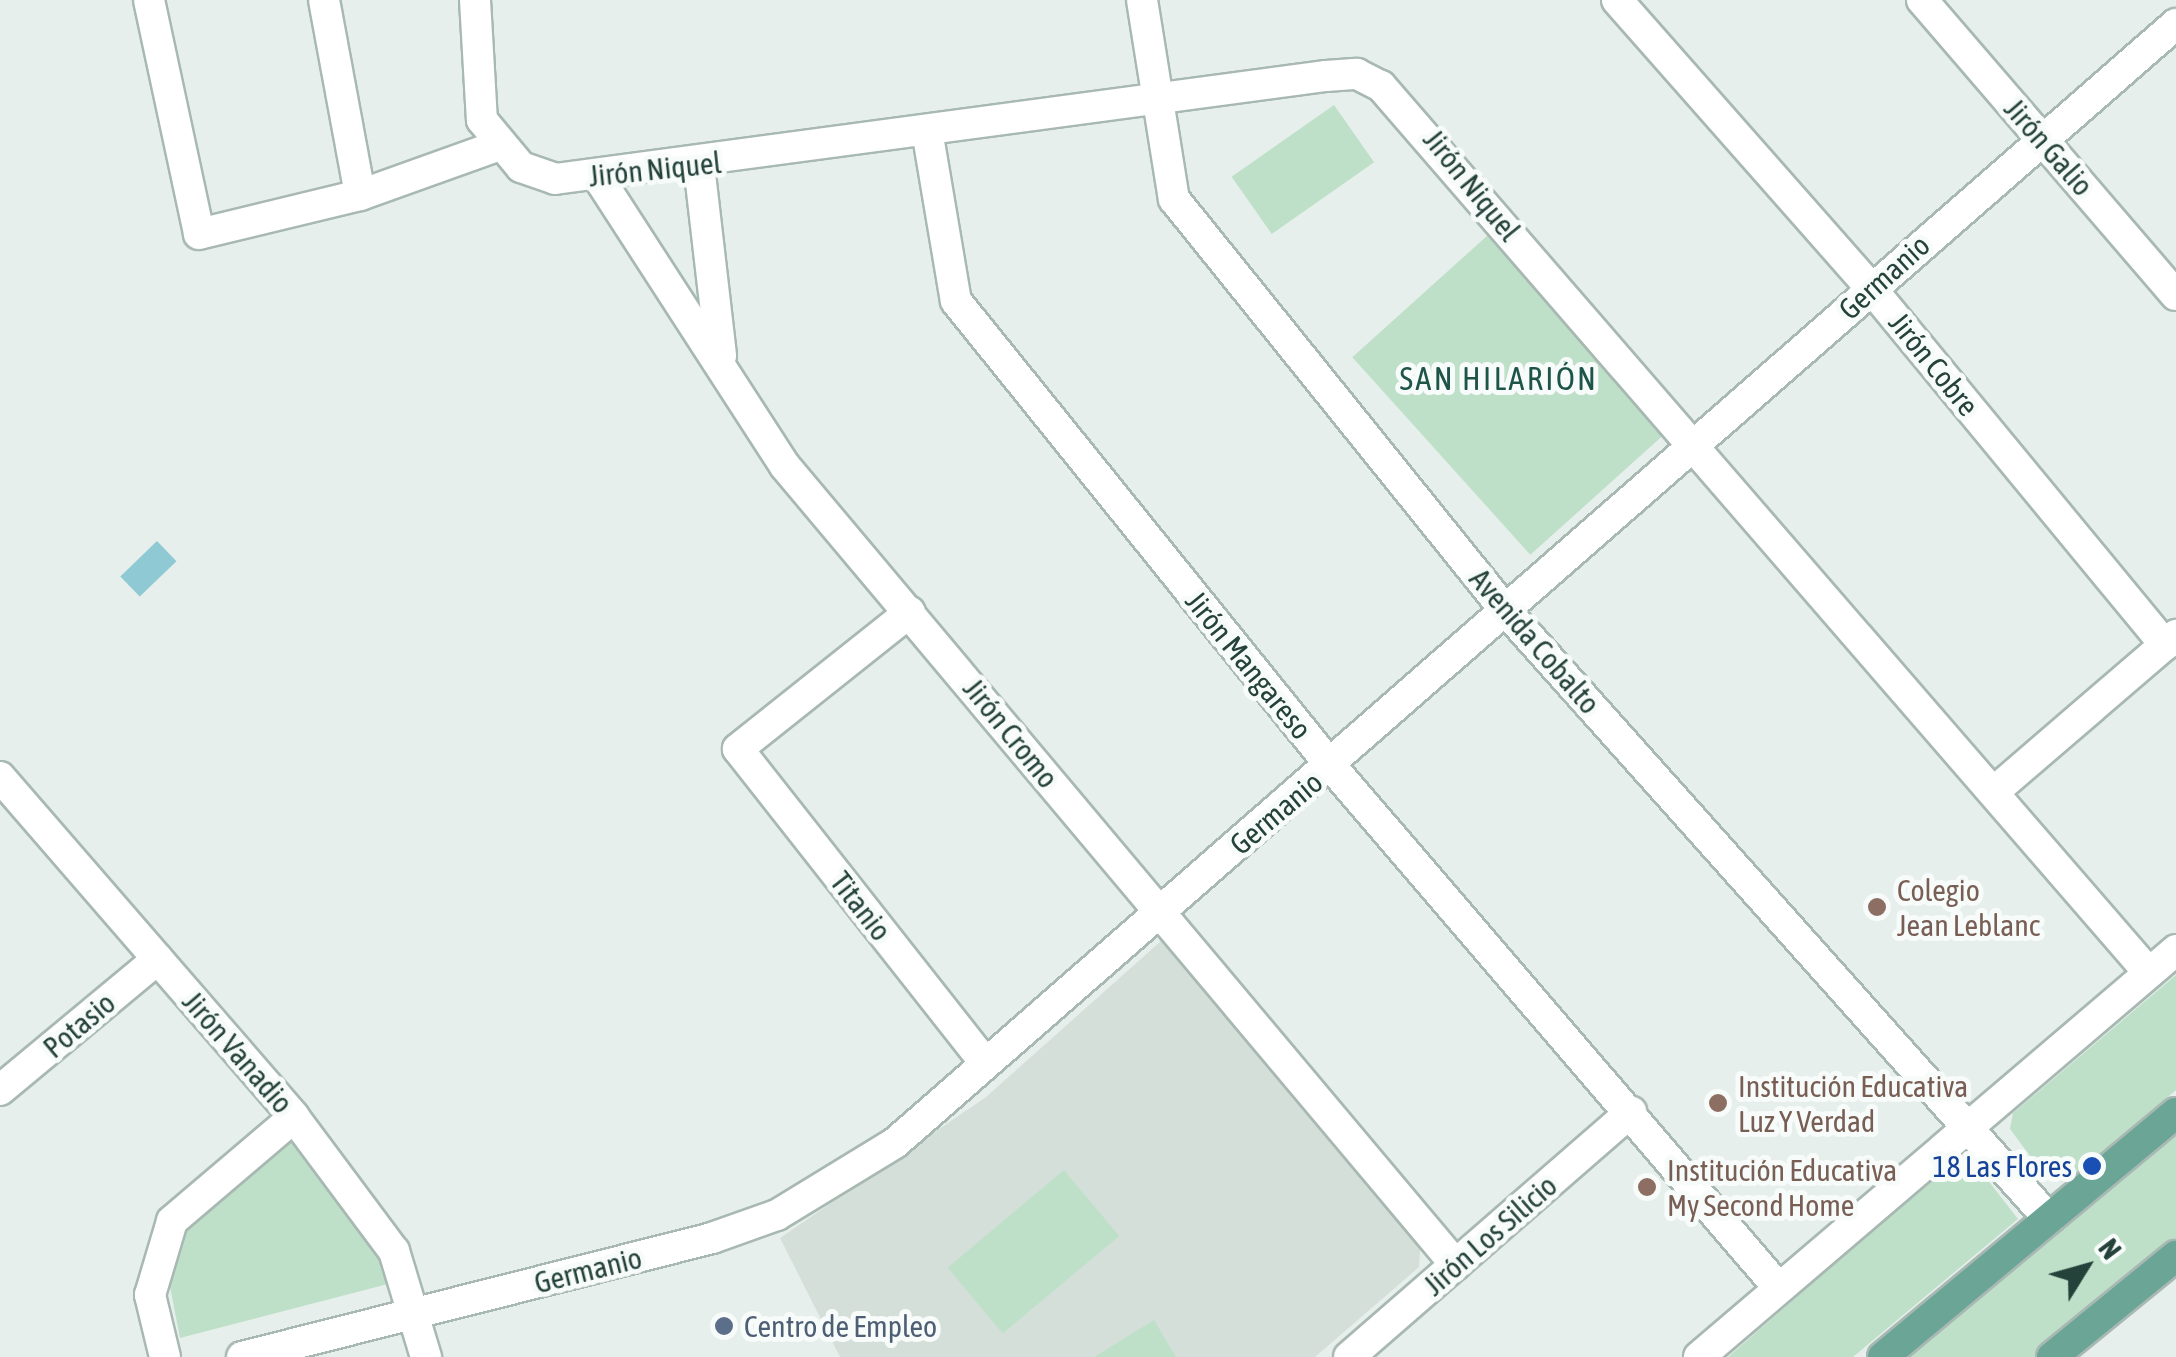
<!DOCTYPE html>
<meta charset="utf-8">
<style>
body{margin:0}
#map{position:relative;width:2176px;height:1357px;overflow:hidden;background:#e6efeb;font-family:"Asap Condensed",sans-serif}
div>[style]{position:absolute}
.built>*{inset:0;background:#d4dfda}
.green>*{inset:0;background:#bfe0c8;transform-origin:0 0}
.water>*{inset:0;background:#8ec9d4;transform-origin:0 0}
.roads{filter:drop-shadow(2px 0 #a8b8b2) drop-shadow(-2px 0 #a8b8b2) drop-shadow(0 2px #a8b8b2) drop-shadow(0 -2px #a8b8b2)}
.street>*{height:30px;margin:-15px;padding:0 15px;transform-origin:15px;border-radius:15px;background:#fff}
.primary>*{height:30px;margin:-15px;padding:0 15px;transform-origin:15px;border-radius:15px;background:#6aa596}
.dots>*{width:28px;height:28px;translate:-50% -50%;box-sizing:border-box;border:5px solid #f7fbf9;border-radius:50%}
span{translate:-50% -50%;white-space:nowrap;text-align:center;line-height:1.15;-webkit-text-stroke:10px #f7fbf9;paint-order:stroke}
.street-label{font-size:30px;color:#24423a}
.education-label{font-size:30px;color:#785e54}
.left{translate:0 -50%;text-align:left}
.transit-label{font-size:30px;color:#164399}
.right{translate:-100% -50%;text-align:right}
.service-label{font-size:30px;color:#4e5e75}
.neighbourhood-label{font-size:32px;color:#1f5548;letter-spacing:2.5px}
.north{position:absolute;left:2036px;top:1217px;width:100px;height:100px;-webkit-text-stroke:8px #f7fbf9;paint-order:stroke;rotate:53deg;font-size:28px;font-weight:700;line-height:40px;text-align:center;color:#24423a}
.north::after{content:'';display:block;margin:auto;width:35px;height:45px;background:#24423a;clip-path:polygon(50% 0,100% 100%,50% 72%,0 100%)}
</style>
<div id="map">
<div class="built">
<div style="clip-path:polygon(1170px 933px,1421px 1233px,1419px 1267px,1315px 1357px,840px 1357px,780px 1238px,986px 1097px)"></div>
</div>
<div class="green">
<div style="left:1334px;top:105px;width:70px;height:125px;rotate:55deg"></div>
<div style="left:1498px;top:226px;width:266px;height:196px;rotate:48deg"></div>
<div style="clip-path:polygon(2176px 975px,2176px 1090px,2066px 1182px,2048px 1180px,2010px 1129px,2013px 1113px)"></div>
<div style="clip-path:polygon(304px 1115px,394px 1263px,388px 1284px,180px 1338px,166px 1266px,175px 1239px)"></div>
<div style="clip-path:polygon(2176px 1132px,2176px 1240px,2037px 1357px,1907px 1357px)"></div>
<div style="clip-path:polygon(1969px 1156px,2018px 1219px,1853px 1357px,1728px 1357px,1955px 1158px)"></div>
<div style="left:1064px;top:1170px;width:86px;height:152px;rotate:50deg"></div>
<div style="clip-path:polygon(1154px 1320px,1176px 1357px,1094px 1357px)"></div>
</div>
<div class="water">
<div style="left:157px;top:541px;width:28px;height:51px;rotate:46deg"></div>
</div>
<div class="roads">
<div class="street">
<div style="left:149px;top:0;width:239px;rotate:77.9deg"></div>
<div style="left:199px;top:234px;width:166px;rotate:-13.6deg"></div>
<div style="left:360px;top:195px;width:145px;rotate:-19.7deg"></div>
<div style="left:324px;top:0;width:198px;rotate:79.5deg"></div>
<div style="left:475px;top:0;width:120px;rotate:86.7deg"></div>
<div style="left:482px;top:120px;width:61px;rotate:50.3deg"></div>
<div style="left:521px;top:167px;width:36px;rotate:19deg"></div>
<div style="left:555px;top:179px;width:778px;rotate:-7.61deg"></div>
<div style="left:1326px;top:76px;width:31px;rotate:-4deg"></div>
<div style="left:1357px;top:74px;width:27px;rotate:27deg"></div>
<div style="left:1381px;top:86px;width:1173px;rotate:49.11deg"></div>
<div style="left:1142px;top:0;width:202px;rotate:80.9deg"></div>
<div style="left:1174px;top:199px;width:529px;rotate:51.14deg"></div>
<div style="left:1506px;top:611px;width:815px;rotate:48.23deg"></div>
<div style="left:1617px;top:0;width:383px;rotate:48.6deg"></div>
<div style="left:1870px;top:287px;width:464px;rotate:50.5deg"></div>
<div style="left:1922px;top:0;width:389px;rotate:49.3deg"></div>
<div style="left:928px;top:136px;width:167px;rotate:80.4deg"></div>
<div style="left:956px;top:301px;width:597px;rotate:51.12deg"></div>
<div style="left:1331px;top:766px;width:685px;rotate:49.38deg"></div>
<div style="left:699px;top:165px;width:192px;rotate:83.4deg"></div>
<div style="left:598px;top:177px;width:344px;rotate:57.1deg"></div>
<div style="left:785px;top:466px;width:1043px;rotate:49.98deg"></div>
<div style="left:910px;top:612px;width:220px;rotate:141.5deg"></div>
<div style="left:738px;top:749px;width:400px;rotate:51.8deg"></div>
<div style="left:0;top:777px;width:449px;rotate:49.1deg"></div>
<div style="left:294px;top:1117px;width:167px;rotate:53.3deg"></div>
<div style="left:394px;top:1251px;width:111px;rotate:73.2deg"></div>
<div style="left:1996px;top:790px;width:238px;rotate:-40.7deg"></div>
<div style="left:0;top:1090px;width:205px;rotate:-39.7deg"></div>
<div style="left:165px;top:1357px;width:64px;rotate:-103.6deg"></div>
<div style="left:150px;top:1295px;width:77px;rotate:-73.4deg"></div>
<div style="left:172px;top:1221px;width:160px;rotate:-40.4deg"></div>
<div style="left:242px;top:1357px;width:485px;rotate:-14.2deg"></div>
<div style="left:712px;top:1238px;width:69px;rotate:-19.5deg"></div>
<div style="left:777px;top:1215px;width:138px;rotate:-31.4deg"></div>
<div style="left:895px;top:1143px;width:1701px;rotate:-41.14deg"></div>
<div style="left:1349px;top:1357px;width:374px;rotate:-41deg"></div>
<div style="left:1699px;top:1357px;width:627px;rotate:-40.47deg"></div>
</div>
<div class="primary">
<div style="left:1883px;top:1357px;width:381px;rotate:-39.8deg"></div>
<div style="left:2052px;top:1357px;width:160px;rotate:-39.2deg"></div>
</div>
</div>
<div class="dots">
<div style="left:1877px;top:907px;background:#8d6e63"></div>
<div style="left:1718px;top:1103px;background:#8d6e63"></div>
<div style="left:2092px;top:1166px;background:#1a4fb4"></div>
<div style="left:1647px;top:1187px;background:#8d6e63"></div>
<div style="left:724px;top:1326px;background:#5c6f8a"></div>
</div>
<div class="street-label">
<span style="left:2049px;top:147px;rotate:49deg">Jirón Galio</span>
<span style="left:655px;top:169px;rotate:-6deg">Jirón Niquel</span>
<span style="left:1472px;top:185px;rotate:51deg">Jirón Niquel</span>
<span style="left:1884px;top:277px;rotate:-42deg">Germanio</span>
<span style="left:1934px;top:364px;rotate:51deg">Jirón Cobre</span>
<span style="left:1535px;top:641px;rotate:49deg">Avenida Cobalto</span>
<span style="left:1249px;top:665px;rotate:51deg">Jirón Mangareso</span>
<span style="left:1011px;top:733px;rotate:51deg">Jirón Cromo</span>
<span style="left:1276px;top:813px;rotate:-40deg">Germanio</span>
<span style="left:861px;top:906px;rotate:52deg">Titanio</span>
<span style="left:79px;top:1025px;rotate:-40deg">Potasio</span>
<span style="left:238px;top:1052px;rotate:49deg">Jirón Vanadio</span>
<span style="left:1490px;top:1235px;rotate:-41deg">Jirón Los Silicio</span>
<span style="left:588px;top:1270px;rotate:-14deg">Germanio</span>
</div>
<div class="education-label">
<span class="left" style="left:1897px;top:907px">Colegio<br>Jean Leblanc</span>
<span class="left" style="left:1738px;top:1103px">Institución Educativa<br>Luz Y Verdad</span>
<span class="left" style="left:1667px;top:1187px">Institución Educativa<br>My Second Home</span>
</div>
<div class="transit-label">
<span class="right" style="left:2072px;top:1166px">18 Las Flores</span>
</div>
<div class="service-label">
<span class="left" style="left:744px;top:1326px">Centro de Empleo</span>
</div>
<div class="neighbourhood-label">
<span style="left:1499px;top:379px">SAN HILARIÓN</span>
</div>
<div class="north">N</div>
</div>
